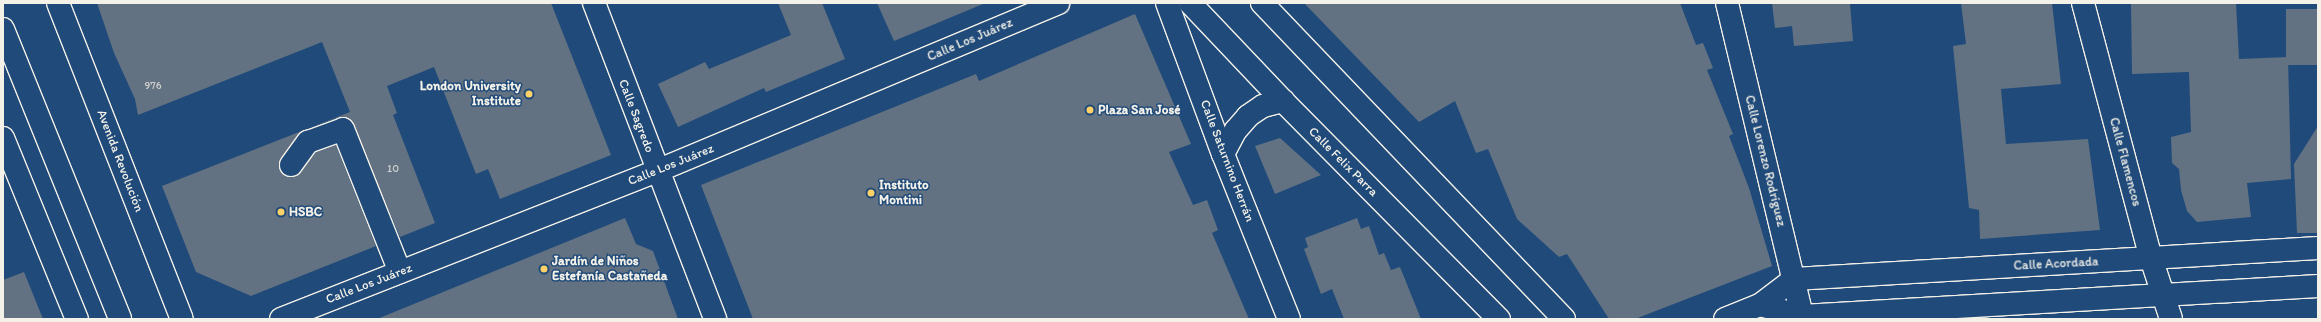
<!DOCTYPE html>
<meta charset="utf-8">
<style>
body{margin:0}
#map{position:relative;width:2321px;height:322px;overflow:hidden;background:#1f4a7a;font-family:Itim,sans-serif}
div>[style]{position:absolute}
.building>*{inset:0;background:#627282;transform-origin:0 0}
.roads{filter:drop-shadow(1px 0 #f4f1e8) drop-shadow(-1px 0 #f4f1e8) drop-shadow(0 1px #f4f1e8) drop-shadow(0 -1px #f4f1e8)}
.minor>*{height:22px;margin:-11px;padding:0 11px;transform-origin:11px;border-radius:11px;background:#1f4a7a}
.major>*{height:22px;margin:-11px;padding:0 11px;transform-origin:11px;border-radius:11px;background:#1f4a7a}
.highway>*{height:22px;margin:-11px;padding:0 11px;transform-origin:11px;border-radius:11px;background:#1f4a7a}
.dots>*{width:11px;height:11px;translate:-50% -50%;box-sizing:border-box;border:2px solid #1f4a7a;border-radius:50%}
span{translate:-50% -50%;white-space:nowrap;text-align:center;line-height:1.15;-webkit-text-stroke:3px #1f4a7a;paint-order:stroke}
.number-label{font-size:11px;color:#d0d1ce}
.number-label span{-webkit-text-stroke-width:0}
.street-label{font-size:13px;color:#f4f1e8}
.poi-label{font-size:13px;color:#f4f1e8;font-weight:700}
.right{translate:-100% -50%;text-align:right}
.left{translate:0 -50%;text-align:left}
.frame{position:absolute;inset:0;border:4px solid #f4f1e8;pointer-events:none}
</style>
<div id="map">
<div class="building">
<div style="clip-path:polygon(97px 3px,551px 3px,611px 155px,500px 199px,488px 169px,476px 174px,434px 67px,387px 86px,397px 113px,393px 115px,435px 223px,400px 237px,350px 119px,339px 117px,304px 130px,281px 158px,280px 170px,289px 177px,296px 176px,316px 152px,336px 145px,376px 246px,251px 296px,196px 272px,162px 186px,350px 112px,322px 42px,138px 115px,135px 99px,114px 53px)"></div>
<div style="clip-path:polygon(778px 3px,822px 3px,845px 59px,766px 92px,764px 88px,678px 127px,658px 84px,705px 62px,709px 69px,791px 35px)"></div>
<div style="clip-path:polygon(877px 3px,983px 3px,983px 4px,894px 41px)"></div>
<div style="clip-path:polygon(1304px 3px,1680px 3px,1696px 45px,1703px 43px,1713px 68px,1707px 70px,1733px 134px,1729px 136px,1749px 188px,1772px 266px,1635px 319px,1609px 319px,1567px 254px,1559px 257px,1517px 219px,1488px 149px,1476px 153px,1455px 101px,1419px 122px)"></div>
<div style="clip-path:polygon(1772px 3px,1850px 3px,1853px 41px,1794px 46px,1792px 26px,1775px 28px)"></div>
<div style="clip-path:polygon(1961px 3px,2052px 3px,2061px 84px,2001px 89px,2006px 144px,2088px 139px,2100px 230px,1980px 239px,1979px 210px,1969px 208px,1953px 46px,1966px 44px)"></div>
<div style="clip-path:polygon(2131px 3px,2236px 3px,2239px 59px,2288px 57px,2291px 179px,2247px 183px,2251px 217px,2197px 222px,2187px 211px,2181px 190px,2179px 169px,2172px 163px,2171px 137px,2191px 132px,2189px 72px,2132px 74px)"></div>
<div style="left:2318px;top:9px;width:56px;height:32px;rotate:90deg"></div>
<div style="clip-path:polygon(1135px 14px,1191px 144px,1169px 152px,1193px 205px,1207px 200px,1218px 230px,1212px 233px,1249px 319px,753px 319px,701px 185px,976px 74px,979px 81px)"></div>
<div style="clip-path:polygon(2318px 126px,2318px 233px,2297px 233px,2294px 164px)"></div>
<div style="clip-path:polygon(1280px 138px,1321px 175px,1275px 194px,1255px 146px)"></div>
<div style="clip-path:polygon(625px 218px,636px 244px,653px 251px,678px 319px,377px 319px)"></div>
<div style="clip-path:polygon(1357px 218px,1361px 229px,1369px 226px,1379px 255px,1384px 253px,1391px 270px,1400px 267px,1421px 319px,1344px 319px,1332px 289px,1321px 294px,1304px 249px,1308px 247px,1305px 238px)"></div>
<div style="clip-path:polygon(24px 272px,43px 319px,3px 319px,3px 280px)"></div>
</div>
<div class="roads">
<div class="minor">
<div style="left:594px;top:3px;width:338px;rotate:69deg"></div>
<div style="left:1167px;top:3px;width:161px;rotate:69.7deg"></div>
<div style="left:1223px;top:154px;width:178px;rotate:68.2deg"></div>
<div style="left:1190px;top:3px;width:135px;rotate:46.5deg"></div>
<div style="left:1283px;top:101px;width:307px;rotate:45.3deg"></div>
<div style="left:1262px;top:3px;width:437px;rotate:46.3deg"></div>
<div style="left:1727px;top:3px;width:325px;rotate:76.5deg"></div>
<div style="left:2083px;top:3px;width:264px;rotate:75.1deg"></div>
<div style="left:2151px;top:258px;width:64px;rotate:71.8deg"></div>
<div style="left:1223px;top:154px;width:27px;rotate:-62deg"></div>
<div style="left:1236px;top:130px;width:18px;rotate:-49deg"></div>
<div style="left:1248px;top:116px;width:18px;rotate:-34deg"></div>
<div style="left:1263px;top:106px;width:21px;rotate:-14deg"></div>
<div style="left:291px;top:165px;width:29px;rotate:-54deg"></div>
<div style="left:308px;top:142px;width:37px;rotate:-20deg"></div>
<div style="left:343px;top:129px;width:154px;rotate:68.3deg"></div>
<div style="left:1760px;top:305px;width:43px;rotate:14.7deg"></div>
<div style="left:1802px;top:316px;width:517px;rotate:-3.33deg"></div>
<div style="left:281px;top:319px;width:404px;rotate:-21.5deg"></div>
<div style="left:657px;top:171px;width:435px;rotate:-22.7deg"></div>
<div style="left:1725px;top:319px;width:38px;rotate:-22deg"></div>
<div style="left:1760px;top:305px;width:43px;rotate:-37.4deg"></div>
<div style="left:1794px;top:279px;width:525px;rotate:-3.39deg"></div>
</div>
<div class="major">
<div style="left:58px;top:3px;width:339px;rotate:68.6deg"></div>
<div style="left:3px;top:138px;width:196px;rotate:67.8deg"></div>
</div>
<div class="highway">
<div style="left:3px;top:29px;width:313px;rotate:68deg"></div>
</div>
</div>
<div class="dots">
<div style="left:529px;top:94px;background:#ffd166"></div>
<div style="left:1090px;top:110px;background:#ffd166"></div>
<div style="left:871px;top:193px;background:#ffd166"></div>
<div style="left:281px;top:212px;background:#ffd166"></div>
<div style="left:544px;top:269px;background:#ffd166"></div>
</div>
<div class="number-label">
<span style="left:153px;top:86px">976</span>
<span style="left:393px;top:169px">10</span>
</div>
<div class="street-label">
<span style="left:970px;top:40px;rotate:-23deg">Calle Los Juárez</span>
<span style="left:636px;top:116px;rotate:69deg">Calle Sagredo</span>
<span style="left:120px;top:161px;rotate:69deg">Avenida Revolución</span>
<span style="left:1227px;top:161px;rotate:69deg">Calle Saturnino Herrán</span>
<span style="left:1765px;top:161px;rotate:76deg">Calle Lorenzo Rodríguez</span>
<span style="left:1343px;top:162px;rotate:45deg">Calle Felix Parra</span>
<span style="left:2125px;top:162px;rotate:75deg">Calle Flamencos</span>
<span style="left:671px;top:165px;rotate:-22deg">Calle Los Juárez</span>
<span style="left:2056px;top:264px;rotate:-3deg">Calle Acordada</span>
<span style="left:369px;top:284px;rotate:-21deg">Calle Los Juárez</span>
</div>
<div class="poi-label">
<span class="right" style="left:521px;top:94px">London University<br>Institute</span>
<span class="left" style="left:1098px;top:110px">Plaza San José</span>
<span class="left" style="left:879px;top:193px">Instituto<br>Montini</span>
<span class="left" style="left:289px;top:212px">HSBC</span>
<span class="left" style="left:552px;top:269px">Jardín de Niños<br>Estefanía Castañeda</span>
</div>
<div class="frame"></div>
</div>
